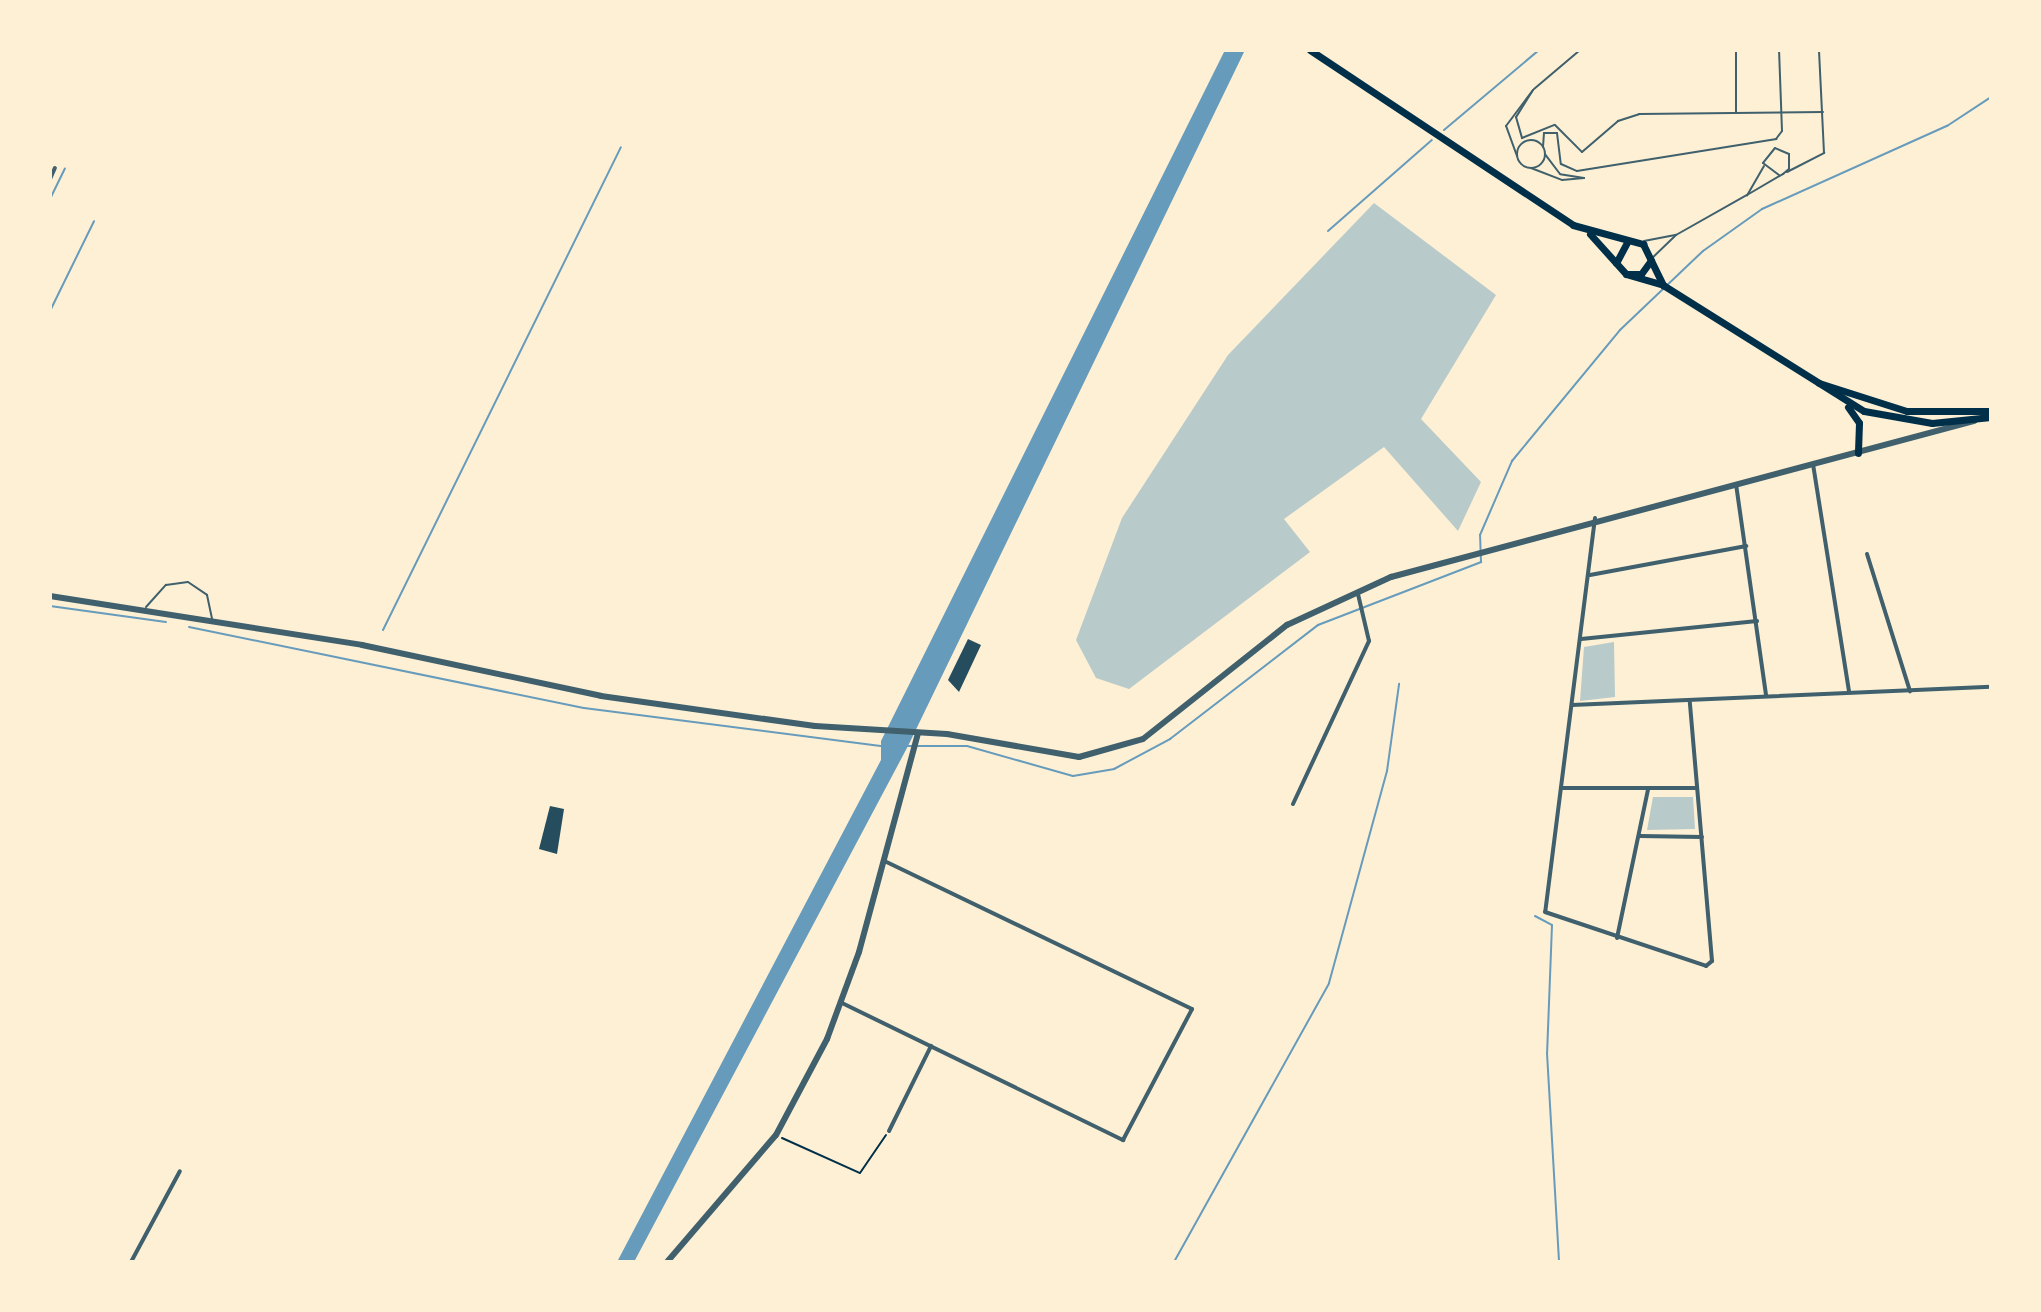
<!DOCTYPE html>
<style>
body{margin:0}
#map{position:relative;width:2041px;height:1312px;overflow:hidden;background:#fdf0d5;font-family:Overpass,sans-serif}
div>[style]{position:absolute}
.green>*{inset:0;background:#b9caca}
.water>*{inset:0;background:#669bbc}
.stream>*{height:2px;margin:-1px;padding:0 1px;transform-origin:1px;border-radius:1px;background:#669bbc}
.building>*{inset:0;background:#264d5e}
.path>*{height:2px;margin:-1px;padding:0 1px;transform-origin:1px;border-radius:1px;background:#003049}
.service>*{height:2px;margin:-1px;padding:0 1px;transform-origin:1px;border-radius:1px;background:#3f606c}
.service>.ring{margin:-1px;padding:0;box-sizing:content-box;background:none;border:2px solid #3f606c;border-radius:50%}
.minor>*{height:4px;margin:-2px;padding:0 2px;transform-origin:2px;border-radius:2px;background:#3f606c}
.tertiary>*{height:6px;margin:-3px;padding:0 3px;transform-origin:3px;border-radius:3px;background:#3f606c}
.primary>*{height:7px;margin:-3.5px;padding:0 3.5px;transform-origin:3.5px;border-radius:3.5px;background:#003049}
span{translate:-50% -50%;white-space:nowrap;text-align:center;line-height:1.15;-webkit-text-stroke:6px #fdf0d5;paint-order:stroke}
.frame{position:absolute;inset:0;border:52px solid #fdf0d5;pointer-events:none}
</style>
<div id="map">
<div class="green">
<div style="clip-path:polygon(1374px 203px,1496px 295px,1421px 419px,1481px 482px,1458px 531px,1384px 447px,1284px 519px,1310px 552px,1129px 689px,1096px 678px,1076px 640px,1122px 518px,1228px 355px)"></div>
<div style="clip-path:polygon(1614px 642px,1615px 697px,1580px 701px,1584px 647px)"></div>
<div style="clip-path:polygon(1653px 797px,1693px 797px,1695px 829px,1647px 830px)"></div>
</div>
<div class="water">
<div style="clip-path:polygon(1225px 50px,1245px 50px,908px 746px,634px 1262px,617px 1262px,881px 760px,881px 741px)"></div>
</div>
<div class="stream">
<div style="left:1444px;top:130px;width:124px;rotate:-40.1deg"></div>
<div style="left:50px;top:199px;width:34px;rotate:-64deg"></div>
<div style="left:1328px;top:231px;width:138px;rotate:-41.2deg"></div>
<div style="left:50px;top:311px;width:100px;rotate:-63.9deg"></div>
<div style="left:50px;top:606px;width:117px;rotate:7.9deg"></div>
<div style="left:189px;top:627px;width:403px;rotate:11.6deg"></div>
<div style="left:584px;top:708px;width:299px;rotate:7.3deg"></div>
<div style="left:383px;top:630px;width:538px;rotate:-63.77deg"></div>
<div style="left:908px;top:746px;width:59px"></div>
<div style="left:967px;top:746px;width:110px;rotate:15.8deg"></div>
<div style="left:1073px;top:776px;width:42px;rotate:-9.7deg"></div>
<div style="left:1114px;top:769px;width:64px;rotate:-28.2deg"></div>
<div style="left:1170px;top:739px;width:187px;rotate:-37.6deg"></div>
<div style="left:1318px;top:625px;width:175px;rotate:-21.1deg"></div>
<div style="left:1481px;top:562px;width:27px;rotate:-92deg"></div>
<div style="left:1480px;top:535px;width:81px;rotate:-66.6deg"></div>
<div style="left:1512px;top:461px;width:170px;rotate:-50.5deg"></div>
<div style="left:1620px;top:330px;width:115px;rotate:-43.6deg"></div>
<div style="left:1703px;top:251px;width:72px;rotate:-35.4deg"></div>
<div style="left:1762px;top:209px;width:203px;rotate:-24.2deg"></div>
<div style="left:1947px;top:126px;width:53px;rotate:-33.4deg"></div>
<div style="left:1535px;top:916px;width:19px;rotate:28deg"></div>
<div style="left:1552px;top:925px;width:128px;rotate:92.2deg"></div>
<div style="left:1547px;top:1053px;width:209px;rotate:86.7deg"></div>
<div style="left:1174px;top:1262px;width:319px;rotate:-60.9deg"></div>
<div style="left:1329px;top:983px;width:220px;rotate:-74.7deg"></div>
<div style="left:1387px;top:771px;width:88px;rotate:-82.1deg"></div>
</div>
<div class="building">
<div style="clip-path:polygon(968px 639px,981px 645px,959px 692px,948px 680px)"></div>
<div style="clip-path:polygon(550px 806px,564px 809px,557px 854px,539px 849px)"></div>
</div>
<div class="path">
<div style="left:782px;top:1138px;width:85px;rotate:24.2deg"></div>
<div style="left:860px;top:1173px;width:46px;rotate:-55.6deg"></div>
</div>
<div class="service">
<div style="left:1534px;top:89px;width:60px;rotate:-40.3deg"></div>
<div style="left:1736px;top:113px;width:63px;rotate:-90deg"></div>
<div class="ring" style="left:1517px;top:140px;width:26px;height:26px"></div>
<div style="left:1543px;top:147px;width:14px;rotate:-86deg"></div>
<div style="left:1544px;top:133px;width:13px"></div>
<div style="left:1557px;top:133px;width:31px;rotate:83deg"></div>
<div style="left:1561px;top:164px;width:17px;rotate:24deg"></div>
<div style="left:1577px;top:171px;width:202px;rotate:-9.1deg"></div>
<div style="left:1776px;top:139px;width:10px;rotate:-53deg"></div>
<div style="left:1782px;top:131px;width:81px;rotate:-92.1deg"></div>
<div style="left:1517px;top:156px;width:32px;rotate:-110deg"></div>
<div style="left:1506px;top:126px;width:45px;rotate:-53.1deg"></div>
<div style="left:1533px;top:90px;width:32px;rotate:122deg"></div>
<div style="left:1516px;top:117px;width:22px;rotate:74deg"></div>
<div style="left:1522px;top:138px;width:35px;rotate:-22deg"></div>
<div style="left:1555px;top:125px;width:38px;rotate:45deg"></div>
<div style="left:1582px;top:152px;width:48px;rotate:-40.7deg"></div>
<div style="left:1618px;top:121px;width:22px;rotate:-18deg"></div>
<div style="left:1639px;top:114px;width:184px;rotate:-0.6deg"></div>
<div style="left:1764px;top:166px;width:34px;rotate:120deg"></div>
<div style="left:1747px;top:195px;width:42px;rotate:-30.3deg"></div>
<div style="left:1783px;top:174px;width:8px;rotate:-40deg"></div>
<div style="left:1789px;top:169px;width:15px;rotate:-90deg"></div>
<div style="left:1789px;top:154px;width:15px;rotate:-157deg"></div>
<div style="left:1775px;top:148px;width:19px;rotate:129deg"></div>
<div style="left:1763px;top:163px;width:20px;rotate:37deg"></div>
<div style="left:1531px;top:168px;width:33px;rotate:21deg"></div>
<div style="left:1562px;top:180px;width:22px;rotate:-5deg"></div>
<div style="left:1584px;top:178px;width:24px;rotate:-171deg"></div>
<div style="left:1560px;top:174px;width:25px;rotate:-127deg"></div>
<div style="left:1787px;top:172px;width:42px;rotate:-27.2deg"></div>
<div style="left:1824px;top:153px;width:103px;rotate:-92.8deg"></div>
<div style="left:1676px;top:235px;width:81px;rotate:-29.4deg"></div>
<div style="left:1644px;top:241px;width:33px;rotate:-11deg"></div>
<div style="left:1676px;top:235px;width:33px;rotate:136deg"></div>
<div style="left:146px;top:607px;width:30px;rotate:-48deg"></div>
<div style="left:166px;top:585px;width:22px;rotate:-8deg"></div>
<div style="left:188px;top:582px;width:23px;rotate:34deg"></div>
<div style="left:207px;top:595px;width:24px;rotate:78deg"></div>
</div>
<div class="minor">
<div style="left:50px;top:179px;width:12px;rotate:-66deg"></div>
<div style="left:1813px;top:464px;width:231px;rotate:81deg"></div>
<div style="left:1736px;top:484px;width:214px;rotate:81.9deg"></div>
<div style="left:1595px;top:518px;width:397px;rotate:97.2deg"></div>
<div style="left:1545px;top:912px;width:170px;rotate:18.5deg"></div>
<div style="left:1706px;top:966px;width:8px;rotate:-40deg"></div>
<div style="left:1712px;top:961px;width:260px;rotate:-94.9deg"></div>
<div style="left:1867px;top:554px;width:144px;rotate:72.6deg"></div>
<div style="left:1590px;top:575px;width:159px;rotate:-10.5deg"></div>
<div style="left:1581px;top:639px;width:177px;rotate:-5.8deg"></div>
<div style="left:1572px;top:705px;width:419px;rotate:-2.5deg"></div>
<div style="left:1561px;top:788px;width:136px"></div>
<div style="left:1293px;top:804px;width:180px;rotate:-65deg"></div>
<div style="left:1369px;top:641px;width:48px;rotate:-103.2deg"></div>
<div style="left:1640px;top:836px;width:62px;rotate:0.9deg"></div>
<div style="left:1617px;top:938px;width:152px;rotate:-78.2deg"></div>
<div style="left:842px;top:1003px;width:313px;rotate:26deg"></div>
<div style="left:1123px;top:1140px;width:148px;rotate:-62.2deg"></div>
<div style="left:1192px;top:1009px;width:339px;rotate:-154.3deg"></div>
<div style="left:889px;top:1131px;width:95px;rotate:-63.7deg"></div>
<div style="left:131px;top:1262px;width:103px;rotate:-61.7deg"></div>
</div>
<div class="tertiary">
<div style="left:50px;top:596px;width:316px;rotate:8.9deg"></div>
<div style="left:362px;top:645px;width:244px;rotate:12deg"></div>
<div style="left:601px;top:696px;width:216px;rotate:8deg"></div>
<div style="left:815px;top:726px;width:132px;rotate:3.5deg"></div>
<div style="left:947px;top:734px;width:134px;rotate:9.9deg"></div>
<div style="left:1079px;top:757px;width:66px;rotate:-15.7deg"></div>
<div style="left:1143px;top:739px;width:184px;rotate:-38.4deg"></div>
<div style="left:1287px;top:625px;width:115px;rotate:-24.8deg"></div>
<div style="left:1391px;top:577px;width:604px;rotate:-14.98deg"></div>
<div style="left:667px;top:1262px;width:167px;rotate:-49.4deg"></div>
<div style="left:776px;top:1135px;width:109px;rotate:-62deg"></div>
<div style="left:827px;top:1039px;width:93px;rotate:-69.8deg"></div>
<div style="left:859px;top:952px;width:227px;rotate:-74.9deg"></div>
</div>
<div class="primary">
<div style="left:1310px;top:50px;width:316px;rotate:33.6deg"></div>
<div style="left:1573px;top:225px;width:73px;rotate:15.2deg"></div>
<div style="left:1643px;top:244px;width:46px;rotate:64deg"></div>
<div style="left:1590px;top:234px;width:54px;rotate:48deg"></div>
<div style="left:1626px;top:274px;width:15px"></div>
<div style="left:1641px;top:274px;width:17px;rotate:-54deg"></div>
<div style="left:1616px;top:263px;width:24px;rotate:-62deg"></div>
<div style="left:1629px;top:275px;width:35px;rotate:16deg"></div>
<div style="left:1663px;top:285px;width:237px;rotate:32.1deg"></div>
<div style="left:1864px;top:411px;width:69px;rotate:10deg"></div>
<div style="left:1932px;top:423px;width:59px;rotate:-5.8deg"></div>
<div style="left:1819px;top:383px;width:92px;rotate:17.7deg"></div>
<div style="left:1907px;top:411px;width:84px"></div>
<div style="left:1848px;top:407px;width:19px;rotate:55deg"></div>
<div style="left:1859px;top:423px;width:30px;rotate:92deg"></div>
</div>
<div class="frame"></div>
</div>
